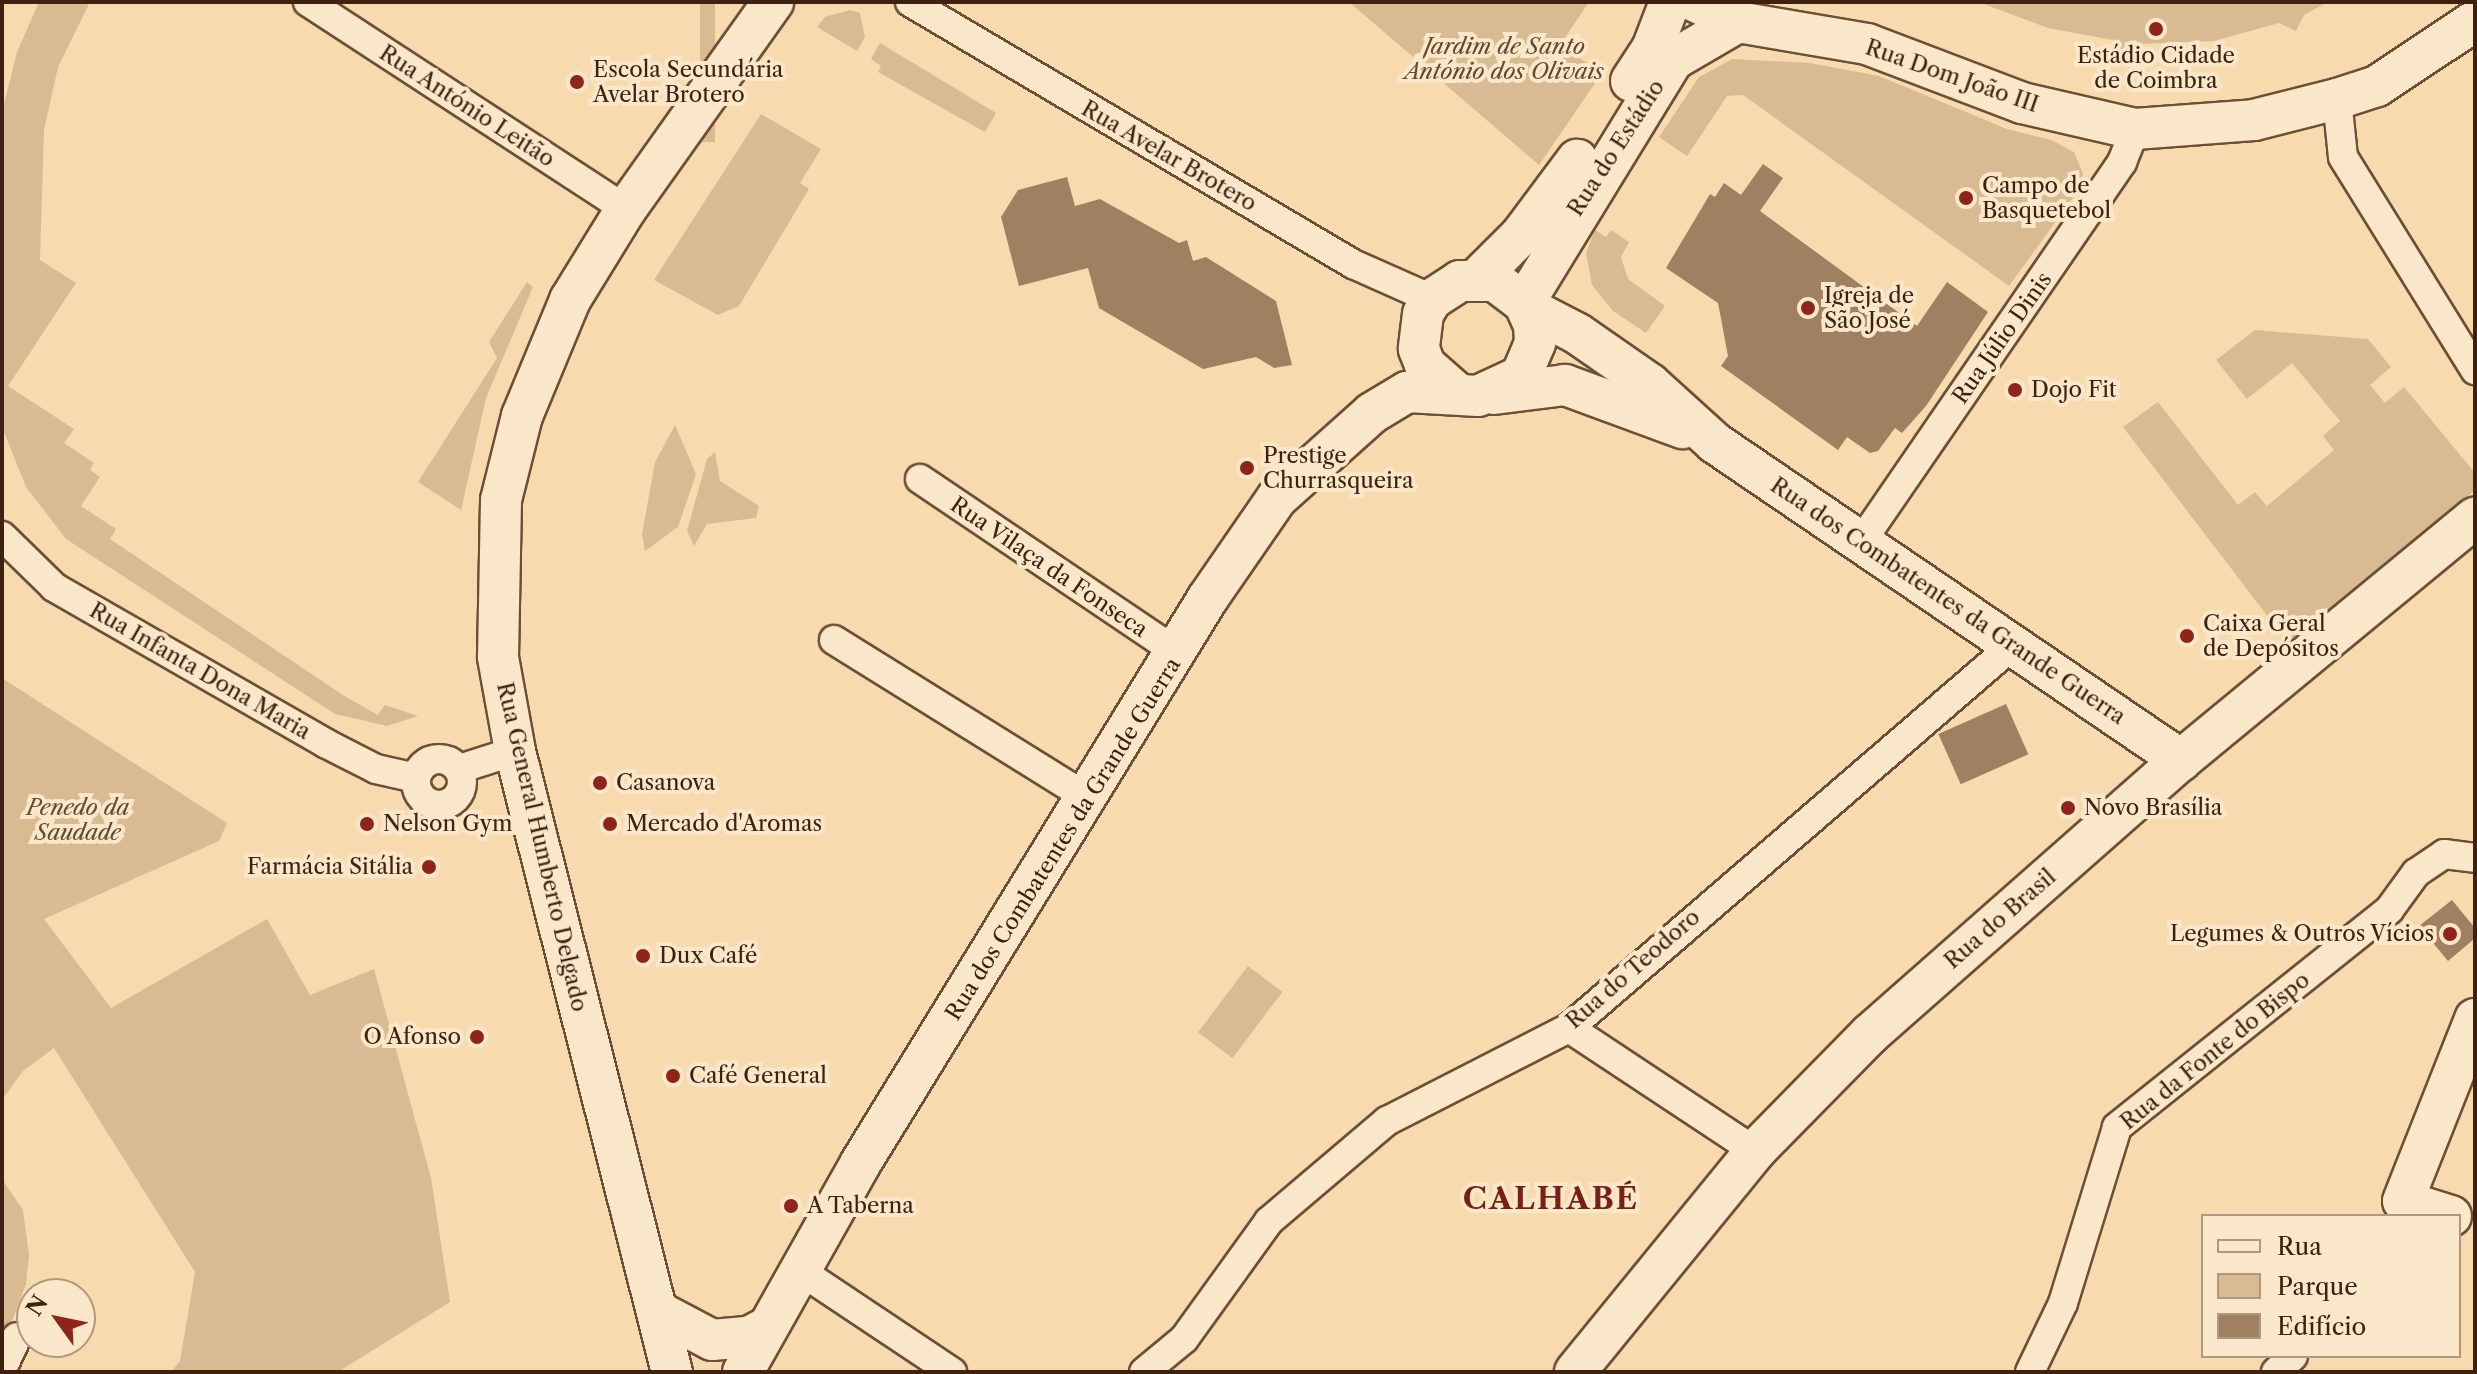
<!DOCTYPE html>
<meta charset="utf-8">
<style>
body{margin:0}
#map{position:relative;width:2477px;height:1374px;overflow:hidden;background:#f7daad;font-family:"Libre Caslon Text",serif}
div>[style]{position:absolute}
.green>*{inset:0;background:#d8bb92;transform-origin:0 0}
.building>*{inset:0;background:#9f8161;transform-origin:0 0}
.roads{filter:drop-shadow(2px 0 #6d4f36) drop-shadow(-2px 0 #6d4f36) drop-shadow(0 2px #6d4f36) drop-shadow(0 -2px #6d4f36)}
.street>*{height:28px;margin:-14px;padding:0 14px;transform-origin:14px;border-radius:14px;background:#fae7ca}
.street>.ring{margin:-14px;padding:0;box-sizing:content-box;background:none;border:28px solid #fae7ca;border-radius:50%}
.secondary>*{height:40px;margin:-20px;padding:0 20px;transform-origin:20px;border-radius:20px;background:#fae7ca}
.dots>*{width:22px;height:22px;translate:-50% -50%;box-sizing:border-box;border:4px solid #fae7ca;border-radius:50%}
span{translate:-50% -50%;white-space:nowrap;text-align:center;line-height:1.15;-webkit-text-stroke:8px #fae7ca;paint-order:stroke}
.park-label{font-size:22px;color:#654830;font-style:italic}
.poi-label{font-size:22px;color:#3f210f}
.left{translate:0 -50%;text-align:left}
.right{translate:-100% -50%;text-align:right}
.street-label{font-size:22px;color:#3f210f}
.district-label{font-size:30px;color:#7a1f14;font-weight:700;letter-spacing:2px}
.frame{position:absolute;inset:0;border:4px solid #3f210f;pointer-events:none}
.legend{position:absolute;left:2201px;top:1214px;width:260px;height:144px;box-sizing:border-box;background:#fae7ca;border:2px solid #af987f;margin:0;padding:10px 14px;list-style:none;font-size:24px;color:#3f210f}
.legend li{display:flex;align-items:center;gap:16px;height:40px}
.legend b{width:40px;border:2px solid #af987f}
.north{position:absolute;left:16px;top:1278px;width:80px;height:80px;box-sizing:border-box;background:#fae7ca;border:2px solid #af987f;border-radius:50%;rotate:303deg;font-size:22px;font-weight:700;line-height:32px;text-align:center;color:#3f210f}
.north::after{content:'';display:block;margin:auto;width:28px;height:36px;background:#8f2418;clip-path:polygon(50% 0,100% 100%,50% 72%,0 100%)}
</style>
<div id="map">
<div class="green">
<div style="clip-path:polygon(39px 2px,90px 2px,58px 67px,44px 130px,40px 260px,76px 283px,8px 386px,74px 429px,64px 443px,94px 463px,90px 470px,100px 477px,81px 506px,116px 529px,110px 539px,346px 697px,378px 715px,385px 705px,418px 716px,387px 726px,335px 714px,66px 539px,26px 487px,2px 427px,2px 112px,17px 52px)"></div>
<div style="left:700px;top:2px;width:15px;height:140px"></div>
<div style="clip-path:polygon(1349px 2px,1589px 2px,1560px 45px,1602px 73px,1539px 165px)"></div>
<div style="clip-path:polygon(2328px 2px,2304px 15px,2296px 31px,2279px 23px,2214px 41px,2138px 44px,2125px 56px,2115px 52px,2113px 40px,2048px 28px,1981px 3px)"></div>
<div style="clip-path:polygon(850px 10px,860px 13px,865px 37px,857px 51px,817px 27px,825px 17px)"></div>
<div style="clip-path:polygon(880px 43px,996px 113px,985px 132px,878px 72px,881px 66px,871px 59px)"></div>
<div style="clip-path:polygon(1732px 59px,1810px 63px,1879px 76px,2007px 129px,2051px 140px,2074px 152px,2083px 174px,2078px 191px,2009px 286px,1743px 95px,1727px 96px,1687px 156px,1659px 137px,1699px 77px)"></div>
<div style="clip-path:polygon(761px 114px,821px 149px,800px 183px,809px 189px,739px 306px,718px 315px,654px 280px)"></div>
<div style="clip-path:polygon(1595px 230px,1606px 237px,1611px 230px,1629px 242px,1621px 257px,1628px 279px,1665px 306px,1646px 333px,1613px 311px,1592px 285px,1586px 253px)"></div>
<div style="clip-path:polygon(527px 282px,533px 287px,486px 398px,461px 510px,418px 482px,497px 358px,489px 342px)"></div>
<div style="clip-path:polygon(2255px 330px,2368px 339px,2391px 367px,2370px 385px,2385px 403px,2404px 387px,2475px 473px,2475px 490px,2288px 643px,2123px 427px,2158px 402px,2238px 505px,2255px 492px,2267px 506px,2334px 450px,2323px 436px,2340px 421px,2292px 363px,2247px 399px,2216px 360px)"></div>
<div style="clip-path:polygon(675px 425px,696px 474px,678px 527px,645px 551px,642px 534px,655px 462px)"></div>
<div style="clip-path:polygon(715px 452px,720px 481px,759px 506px,756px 518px,707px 524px,694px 546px,687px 531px,707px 459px)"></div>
<div style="clip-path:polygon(2px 678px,227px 823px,219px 841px,44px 919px,111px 1008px,267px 919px,310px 995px,374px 969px,431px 1178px,450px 1302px,338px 1372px,171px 1372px,180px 1361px,195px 1272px,54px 1048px,23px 1071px,2px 1100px)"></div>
<div style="left:1248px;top:966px;width:43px;height:83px;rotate:37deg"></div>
<div style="clip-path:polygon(2px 1179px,23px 1210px,29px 1255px,26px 1284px,2px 1347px)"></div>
</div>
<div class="building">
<div style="clip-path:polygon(1763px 164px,1783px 178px,1760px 211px,1917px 326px,1947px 282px,1988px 312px,1926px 406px,1902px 433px,1895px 428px,1878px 451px,1870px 453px,1847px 437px,1838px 450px,1721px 366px,1728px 356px,1718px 303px,1666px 268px,1710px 194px,1715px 197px,1724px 183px,1741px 195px)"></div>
<div style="clip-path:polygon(1067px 177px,1075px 206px,1100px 199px,1179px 243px,1187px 240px,1193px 261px,1206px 257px,1276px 301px,1292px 365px,1274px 368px,1256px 357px,1203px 369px,1099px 308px,1088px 268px,1019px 286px,1001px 217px,1018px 190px)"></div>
<div style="left:2006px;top:704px;width:55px;height:74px;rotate:66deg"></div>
<div style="clip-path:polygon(2452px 900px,2475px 928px,2474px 939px,2448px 961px,2419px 926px)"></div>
</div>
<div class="roads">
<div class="street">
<div style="left:308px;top:2px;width:379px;rotate:33.1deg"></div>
<div style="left:910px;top:2px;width:515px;rotate:30.6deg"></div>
<div style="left:1353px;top:264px;width:86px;rotate:23.9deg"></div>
<div style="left:2337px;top:99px;width:58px;rotate:84.1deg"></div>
<div style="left:2343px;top:157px;width:251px;rotate:58.2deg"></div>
<div style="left:920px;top:479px;width:313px;rotate:34deg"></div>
<div style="left:2px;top:536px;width:73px;rotate:44.4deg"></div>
<div style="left:54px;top:587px;width:313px;rotate:29.9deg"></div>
<div style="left:325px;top:743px;width:57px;rotate:27deg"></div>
<div style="left:376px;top:769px;width:41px;rotate:12.7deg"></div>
<div style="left:1861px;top:542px;width:461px;rotate:-55.5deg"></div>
<div style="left:2122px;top:162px;width:35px;rotate:-68deg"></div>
<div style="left:834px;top:640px;width:301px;rotate:31.9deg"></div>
<div class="ring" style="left:416px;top:759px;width:18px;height:18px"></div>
<div style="left:459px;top:769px;width:59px;rotate:-17.8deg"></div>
<div style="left:1569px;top:1028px;width:223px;rotate:33.5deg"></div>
<div style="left:799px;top:1270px;width:184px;rotate:33.7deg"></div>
<div style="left:2px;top:1369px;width:35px;rotate:-65deg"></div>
<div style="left:1144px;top:1372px;width:52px;rotate:-39.5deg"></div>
<div style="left:1184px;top:1339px;width:145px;rotate:-54.2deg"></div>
<div style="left:1269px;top:1221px;width:155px;rotate:-40.3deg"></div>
<div style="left:1387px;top:1121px;width:204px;rotate:-27.1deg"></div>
<div style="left:1569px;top:1028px;width:586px;rotate:-40.78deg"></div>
<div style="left:2030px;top:1372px;width:76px;rotate:-64.4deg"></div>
<div style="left:2063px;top:1303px;width:184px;rotate:-72.9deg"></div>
<div style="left:2117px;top:1127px;width:348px;rotate:-38.6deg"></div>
<div style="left:2389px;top:910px;width:46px;rotate:-53.9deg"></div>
<div style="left:2416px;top:873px;width:34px;rotate:-34deg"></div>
<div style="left:2444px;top:854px;width:31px;rotate:7deg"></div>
<div style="left:2276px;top:1372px;width:23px;rotate:-43deg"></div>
</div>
<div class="secondary">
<div style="left:1696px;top:2px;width:47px;rotate:25.5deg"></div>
<div style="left:1738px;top:22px;width:131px;rotate:9.7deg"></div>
<div style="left:1867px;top:44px;width:166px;rotate:20.8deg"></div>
<div style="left:2022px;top:103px;width:116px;rotate:13deg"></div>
<div style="left:2135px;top:129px;width:119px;rotate:-4.3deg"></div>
<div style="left:2254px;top:120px;width:86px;rotate:-14.2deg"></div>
<div style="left:2337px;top:99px;width:42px;rotate:-18deg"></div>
<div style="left:2377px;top:86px;width:118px;rotate:-33.6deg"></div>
<div style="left:1631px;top:81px;width:38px;rotate:-57deg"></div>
<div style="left:1652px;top:49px;width:50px;rotate:-69deg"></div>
<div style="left:1477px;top:279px;width:62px;rotate:-45deg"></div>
<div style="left:1521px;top:235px;width:94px;rotate:-53.3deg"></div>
<div style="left:1524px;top:303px;width:285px;rotate:-58.5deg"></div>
<div style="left:1673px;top:60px;width:75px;rotate:-30.3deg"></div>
<div style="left:1528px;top:308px;width:56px;rotate:27.5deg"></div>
<div style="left:1578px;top:334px;width:88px;rotate:34.8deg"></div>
<div style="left:1650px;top:384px;width:88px;rotate:42.2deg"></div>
<div style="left:1715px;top:443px;width:564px;rotate:34.23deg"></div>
<div style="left:1494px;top:394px;width:72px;rotate:-7.2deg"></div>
<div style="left:1565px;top:385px;width:125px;rotate:20.2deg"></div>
<div style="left:2451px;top:1216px;width:50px;rotate:-162.6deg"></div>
<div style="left:2403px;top:1201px;width:196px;rotate:-68.4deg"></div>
<div style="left:657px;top:1311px;width:62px;rotate:27.8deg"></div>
<div style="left:712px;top:1340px;width:37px;rotate:-5deg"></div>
<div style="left:749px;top:1337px;width:17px;rotate:-28deg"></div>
<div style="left:672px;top:1372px;width:641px;rotate:-104.19deg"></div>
<div style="left:515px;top:751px;width:96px;rotate:-100.3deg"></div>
<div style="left:498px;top:657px;width:157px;rotate:-88.9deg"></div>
<div style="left:501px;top:500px;width:87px;rotate:-76deg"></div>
<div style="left:522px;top:416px;width:126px;rotate:-67.5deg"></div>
<div style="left:570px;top:300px;width:107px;rotate:-58.4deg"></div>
<div style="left:626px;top:209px;width:254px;rotate:-54.6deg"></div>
<div style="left:743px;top:1372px;width:239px;rotate:-60.6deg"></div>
<div style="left:860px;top:1164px;width:664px;rotate:-58.42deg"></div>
<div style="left:1208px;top:598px;width:121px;rotate:-55.4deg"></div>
<div style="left:1277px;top:498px;width:127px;rotate:-41.8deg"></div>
<div style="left:1372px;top:413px;width:41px;rotate:-31deg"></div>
<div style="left:1407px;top:392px;width:71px;rotate:3.2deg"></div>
<div style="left:1478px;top:396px;width:47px;rotate:-24.9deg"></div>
<div style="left:1521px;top:376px;width:36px;rotate:-67deg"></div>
<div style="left:1535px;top:343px;width:18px;rotate:-93deg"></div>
<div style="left:1534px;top:325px;width:24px;rotate:-114deg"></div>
<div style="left:1524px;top:303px;width:36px;rotate:-143deg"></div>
<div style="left:1495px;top:281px;width:35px;rotate:180deg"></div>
<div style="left:1460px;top:281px;width:33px;rotate:147deg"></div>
<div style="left:1432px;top:299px;width:17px;rotate:121deg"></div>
<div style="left:1423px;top:314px;width:35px;rotate:97deg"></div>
<div style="left:1419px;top:349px;width:17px;rotate:69deg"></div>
<div style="left:1425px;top:365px;width:44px;rotate:41.3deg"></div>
<div style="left:1575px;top:1372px;width:285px;rotate:-50.8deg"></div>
<div style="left:1755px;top:1151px;width:164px;rotate:-45.5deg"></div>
<div style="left:1870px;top:1034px;width:414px;rotate:-41.4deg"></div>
<div style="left:2181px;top:760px;width:381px;rotate:-39.5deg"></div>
</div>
</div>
<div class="dots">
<div style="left:2156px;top:29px;background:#8f2418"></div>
<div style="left:577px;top:82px;background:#8f2418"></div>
<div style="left:1966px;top:198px;background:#8f2418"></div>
<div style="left:1808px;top:308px;background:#8f2418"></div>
<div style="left:2015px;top:390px;background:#8f2418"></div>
<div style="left:1247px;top:468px;background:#8f2418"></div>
<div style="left:2187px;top:636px;background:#8f2418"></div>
<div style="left:600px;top:783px;background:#8f2418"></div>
<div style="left:2068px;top:808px;background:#8f2418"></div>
<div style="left:367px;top:824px;background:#8f2418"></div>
<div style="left:610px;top:824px;background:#8f2418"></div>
<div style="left:429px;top:867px;background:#8f2418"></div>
<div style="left:2450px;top:934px;background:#8f2418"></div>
<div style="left:643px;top:956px;background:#8f2418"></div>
<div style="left:477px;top:1037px;background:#8f2418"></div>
<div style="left:673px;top:1076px;background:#8f2418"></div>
<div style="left:791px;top:1206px;background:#8f2418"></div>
</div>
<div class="park-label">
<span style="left:1504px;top:59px">Jardim de Santo<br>António dos Olivais</span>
<span style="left:78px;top:820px">Penedo da<br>Saudade</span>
</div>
<div class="poi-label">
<span style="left:2156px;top:68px">Estádio Cidade<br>de Coimbra</span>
<span class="left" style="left:593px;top:82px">Escola Secundária<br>Avelar Brotero</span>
<span class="left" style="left:1982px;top:198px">Campo de<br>Basquetebol</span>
<span class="left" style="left:1824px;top:308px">Igreja de<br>São José</span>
<span class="left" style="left:2031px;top:390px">Dojo Fit</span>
<span class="left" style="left:1263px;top:468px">Prestige<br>Churrasqueira</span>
<span class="left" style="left:2203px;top:636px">Caixa Geral<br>de Depósitos</span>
<span class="left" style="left:616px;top:783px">Casanova</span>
<span class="left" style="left:2084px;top:808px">Novo Brasília</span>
<span class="left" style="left:383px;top:824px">Nelson Gym</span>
<span class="left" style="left:626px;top:824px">Mercado d'Aromas</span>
<span class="right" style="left:413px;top:867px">Farmácia Sitália</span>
<span class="right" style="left:2434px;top:934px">Legumes &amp; Outros Vícios</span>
<span class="left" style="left:659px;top:956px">Dux Café</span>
<span class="right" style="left:461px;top:1037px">O Afonso</span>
<span class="left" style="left:689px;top:1076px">Café General</span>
<span class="left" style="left:807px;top:1206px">A Taberna</span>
</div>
<div class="street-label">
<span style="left:1952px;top:76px;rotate:19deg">Rua Dom João III</span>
<span style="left:467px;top:106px;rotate:33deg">Rua António Leitão</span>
<span style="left:1616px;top:148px;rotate:-57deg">Rua do Estádio</span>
<span style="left:1169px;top:156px;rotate:30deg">Rua Avelar Brotero</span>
<span style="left:2002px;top:338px;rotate:-55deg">Rua Júlio Dinis</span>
<span style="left:1049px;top:567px;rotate:34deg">Rua Vilaça da Fonseca</span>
<span style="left:1948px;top:601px;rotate:34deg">Rua dos Combatentes da Grande Guerra</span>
<span style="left:200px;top:671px;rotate:30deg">Rua Infanta Dona Maria</span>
<span style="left:1063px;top:839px;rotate:-58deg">Rua dos Combatentes da Grande Guerra</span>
<span style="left:542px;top:847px;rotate:77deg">Rua General Humberto Delgado</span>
<span style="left:2000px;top:919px;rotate:-41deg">Rua do Brasil</span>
<span style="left:1633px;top:969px;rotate:-41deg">Rua do Teodoro</span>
<span style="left:2215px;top:1051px;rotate:-39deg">Rua da Fonte do Bispo</span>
</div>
<div class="district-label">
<span style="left:1551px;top:1199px">CALHABÉ</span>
</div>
<div class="frame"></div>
<ul class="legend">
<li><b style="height:10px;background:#fae7ca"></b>Rua</li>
<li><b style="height:22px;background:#d8bb92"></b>Parque</li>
<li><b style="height:22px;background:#9f8161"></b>Edifício</li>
</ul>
<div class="north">N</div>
</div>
